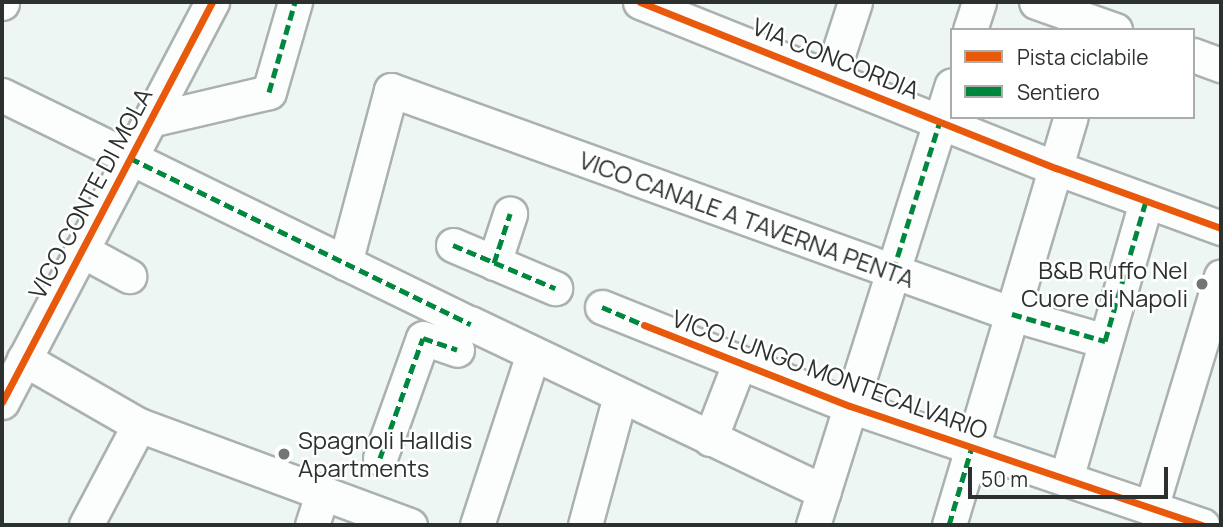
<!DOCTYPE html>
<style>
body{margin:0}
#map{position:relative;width:1223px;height:527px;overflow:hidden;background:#eef6f3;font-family:Manrope,sans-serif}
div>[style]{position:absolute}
.roads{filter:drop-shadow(2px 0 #aab1ae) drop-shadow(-2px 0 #aab1ae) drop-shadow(0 2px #aab1ae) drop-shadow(0 -2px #aab1ae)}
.minor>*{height:33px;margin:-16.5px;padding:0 16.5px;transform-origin:16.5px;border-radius:16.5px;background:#fcfefd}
.quiet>*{height:5px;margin-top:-2.5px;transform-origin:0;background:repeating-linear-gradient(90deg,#00873e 0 10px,transparent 0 15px)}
.cycleway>*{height:7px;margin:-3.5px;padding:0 3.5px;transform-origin:3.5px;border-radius:3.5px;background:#e8590c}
.dots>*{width:19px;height:19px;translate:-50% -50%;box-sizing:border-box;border:4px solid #fff;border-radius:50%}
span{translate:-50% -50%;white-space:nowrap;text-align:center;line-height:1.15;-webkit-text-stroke:5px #fff;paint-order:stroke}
.street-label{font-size:24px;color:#2c3130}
.poi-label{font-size:24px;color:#2c3130}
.right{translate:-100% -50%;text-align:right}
.left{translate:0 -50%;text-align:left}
.frame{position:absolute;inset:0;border:4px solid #2c3130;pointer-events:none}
.legend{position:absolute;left:950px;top:28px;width:245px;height:91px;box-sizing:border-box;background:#fff;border:2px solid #abadac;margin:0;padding:9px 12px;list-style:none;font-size:21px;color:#2c3130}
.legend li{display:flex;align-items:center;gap:14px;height:35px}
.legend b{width:35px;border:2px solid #abadac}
.scale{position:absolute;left:968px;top:467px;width:200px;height:32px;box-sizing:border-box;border:4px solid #2c3130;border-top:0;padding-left:9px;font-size:21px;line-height:24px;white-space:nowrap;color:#2c3130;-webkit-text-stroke:5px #fff;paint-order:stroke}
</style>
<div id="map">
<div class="roads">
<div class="minor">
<div style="left:640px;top:2px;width:448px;rotate:21.8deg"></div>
<div style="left:1056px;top:168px;width:176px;rotate:20deg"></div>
<div style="left:1036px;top:2px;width:84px;rotate:19.5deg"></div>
<div style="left:2px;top:3px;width:1px;rotate:-90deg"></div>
<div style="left:970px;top:30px;width:29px;rotate:-72deg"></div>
<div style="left:1193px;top:55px;width:30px;rotate:20deg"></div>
<div style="left:831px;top:76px;width:78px;rotate:-72deg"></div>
<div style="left:2px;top:95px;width:522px;rotate:26.03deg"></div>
<div style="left:150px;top:120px;width:122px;rotate:-13.2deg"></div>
<div style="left:269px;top:92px;width:94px;rotate:-73.9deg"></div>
<div style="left:453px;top:245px;width:111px;rotate:22.9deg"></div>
<div style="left:81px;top:250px;width:55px;rotate:28.4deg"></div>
<div style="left:345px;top:263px;width:179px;rotate:-75.1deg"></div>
<div style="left:391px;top:90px;width:660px;rotate:19.83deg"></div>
<div style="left:1012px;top:314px;width:97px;rotate:16.2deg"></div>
<div style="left:494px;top:263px;width:52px;rotate:-71.9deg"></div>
<div style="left:602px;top:307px;width:267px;rotate:21.8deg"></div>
<div style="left:850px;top:406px;width:372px;rotate:18.7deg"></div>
<div style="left:470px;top:323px;width:392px;rotate:25.5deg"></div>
<div style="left:24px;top:359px;width:133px;rotate:29.9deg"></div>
<div style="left:139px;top:425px;width:289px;rotate:20.3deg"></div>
<div style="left:2px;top:402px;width:452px;rotate:-62.3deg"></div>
<div style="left:710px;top:439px;width:80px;rotate:-68.9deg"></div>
<div style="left:380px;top:458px;width:127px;rotate:-70.3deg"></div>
<div style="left:423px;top:338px;width:36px;rotate:19deg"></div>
<div style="left:1066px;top:479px;width:289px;rotate:-73.9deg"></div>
<div style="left:1151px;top:508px;width:242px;rotate:-73.2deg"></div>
<div style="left:86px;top:525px;width:113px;rotate:-62.1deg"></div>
<div style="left:312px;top:525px;width:33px;rotate:-72deg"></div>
<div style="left:477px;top:525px;width:180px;rotate:-71.9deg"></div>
<div style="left:585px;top:525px;width:134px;rotate:-74.8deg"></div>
<div style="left:813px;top:525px;width:461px;rotate:-72.5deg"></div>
<div style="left:949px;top:525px;width:426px;rotate:-73.4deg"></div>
</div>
</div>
<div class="quiet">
<div style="left:269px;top:92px;width:94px;rotate:-73.9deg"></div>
<div style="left:130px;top:158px;width:379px;rotate:26deg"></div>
<div style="left:453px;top:245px;width:111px;rotate:22.9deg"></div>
<div style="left:494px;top:263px;width:52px;rotate:-71.9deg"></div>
<div style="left:893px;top:271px;width:157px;rotate:-72.6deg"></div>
<div style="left:602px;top:307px;width:46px;rotate:23.2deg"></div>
<div style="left:1012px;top:314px;width:97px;rotate:16.2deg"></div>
<div style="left:1105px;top:341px;width:146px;rotate:-73.7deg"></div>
<div style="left:380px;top:458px;width:127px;rotate:-70.3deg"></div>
<div style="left:423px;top:338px;width:36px;rotate:19deg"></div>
<div style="left:949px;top:525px;width:81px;rotate:-73.6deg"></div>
</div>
<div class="cycleway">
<div style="left:640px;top:2px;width:448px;rotate:21.8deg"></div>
<div style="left:1056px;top:168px;width:176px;rotate:20deg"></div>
<div style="left:644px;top:325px;width:221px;rotate:21.5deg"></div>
<div style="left:850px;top:406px;width:372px;rotate:18.7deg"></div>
<div style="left:2px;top:402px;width:452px;rotate:-62.3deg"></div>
</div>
<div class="dots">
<div style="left:1202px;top:284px;background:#707674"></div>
<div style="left:284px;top:454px;background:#707674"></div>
</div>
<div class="street-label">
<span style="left:836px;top:58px;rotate:22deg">VIA CONCORDIA</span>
<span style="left:90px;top:193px;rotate:-62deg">VICO CONTE DI MOLA</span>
<span style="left:747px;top:219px;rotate:20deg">VICO CANALE A TAVERNA PENTA</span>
<span style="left:830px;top:374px;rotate:20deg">VICO LUNGO MONTECALVARIO</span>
</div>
<div class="poi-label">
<span class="right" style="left:1188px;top:284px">B&amp;B Ruffo Nel<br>Cuore di Napoli</span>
<span class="left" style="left:298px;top:454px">Spagnoli Halldis<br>Apartments</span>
</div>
<div class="frame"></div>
<ul class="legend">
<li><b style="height:9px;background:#e8590c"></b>Pista ciclabile</li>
<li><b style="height:9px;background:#00873e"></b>Sentiero</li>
</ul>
<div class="scale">50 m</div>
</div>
